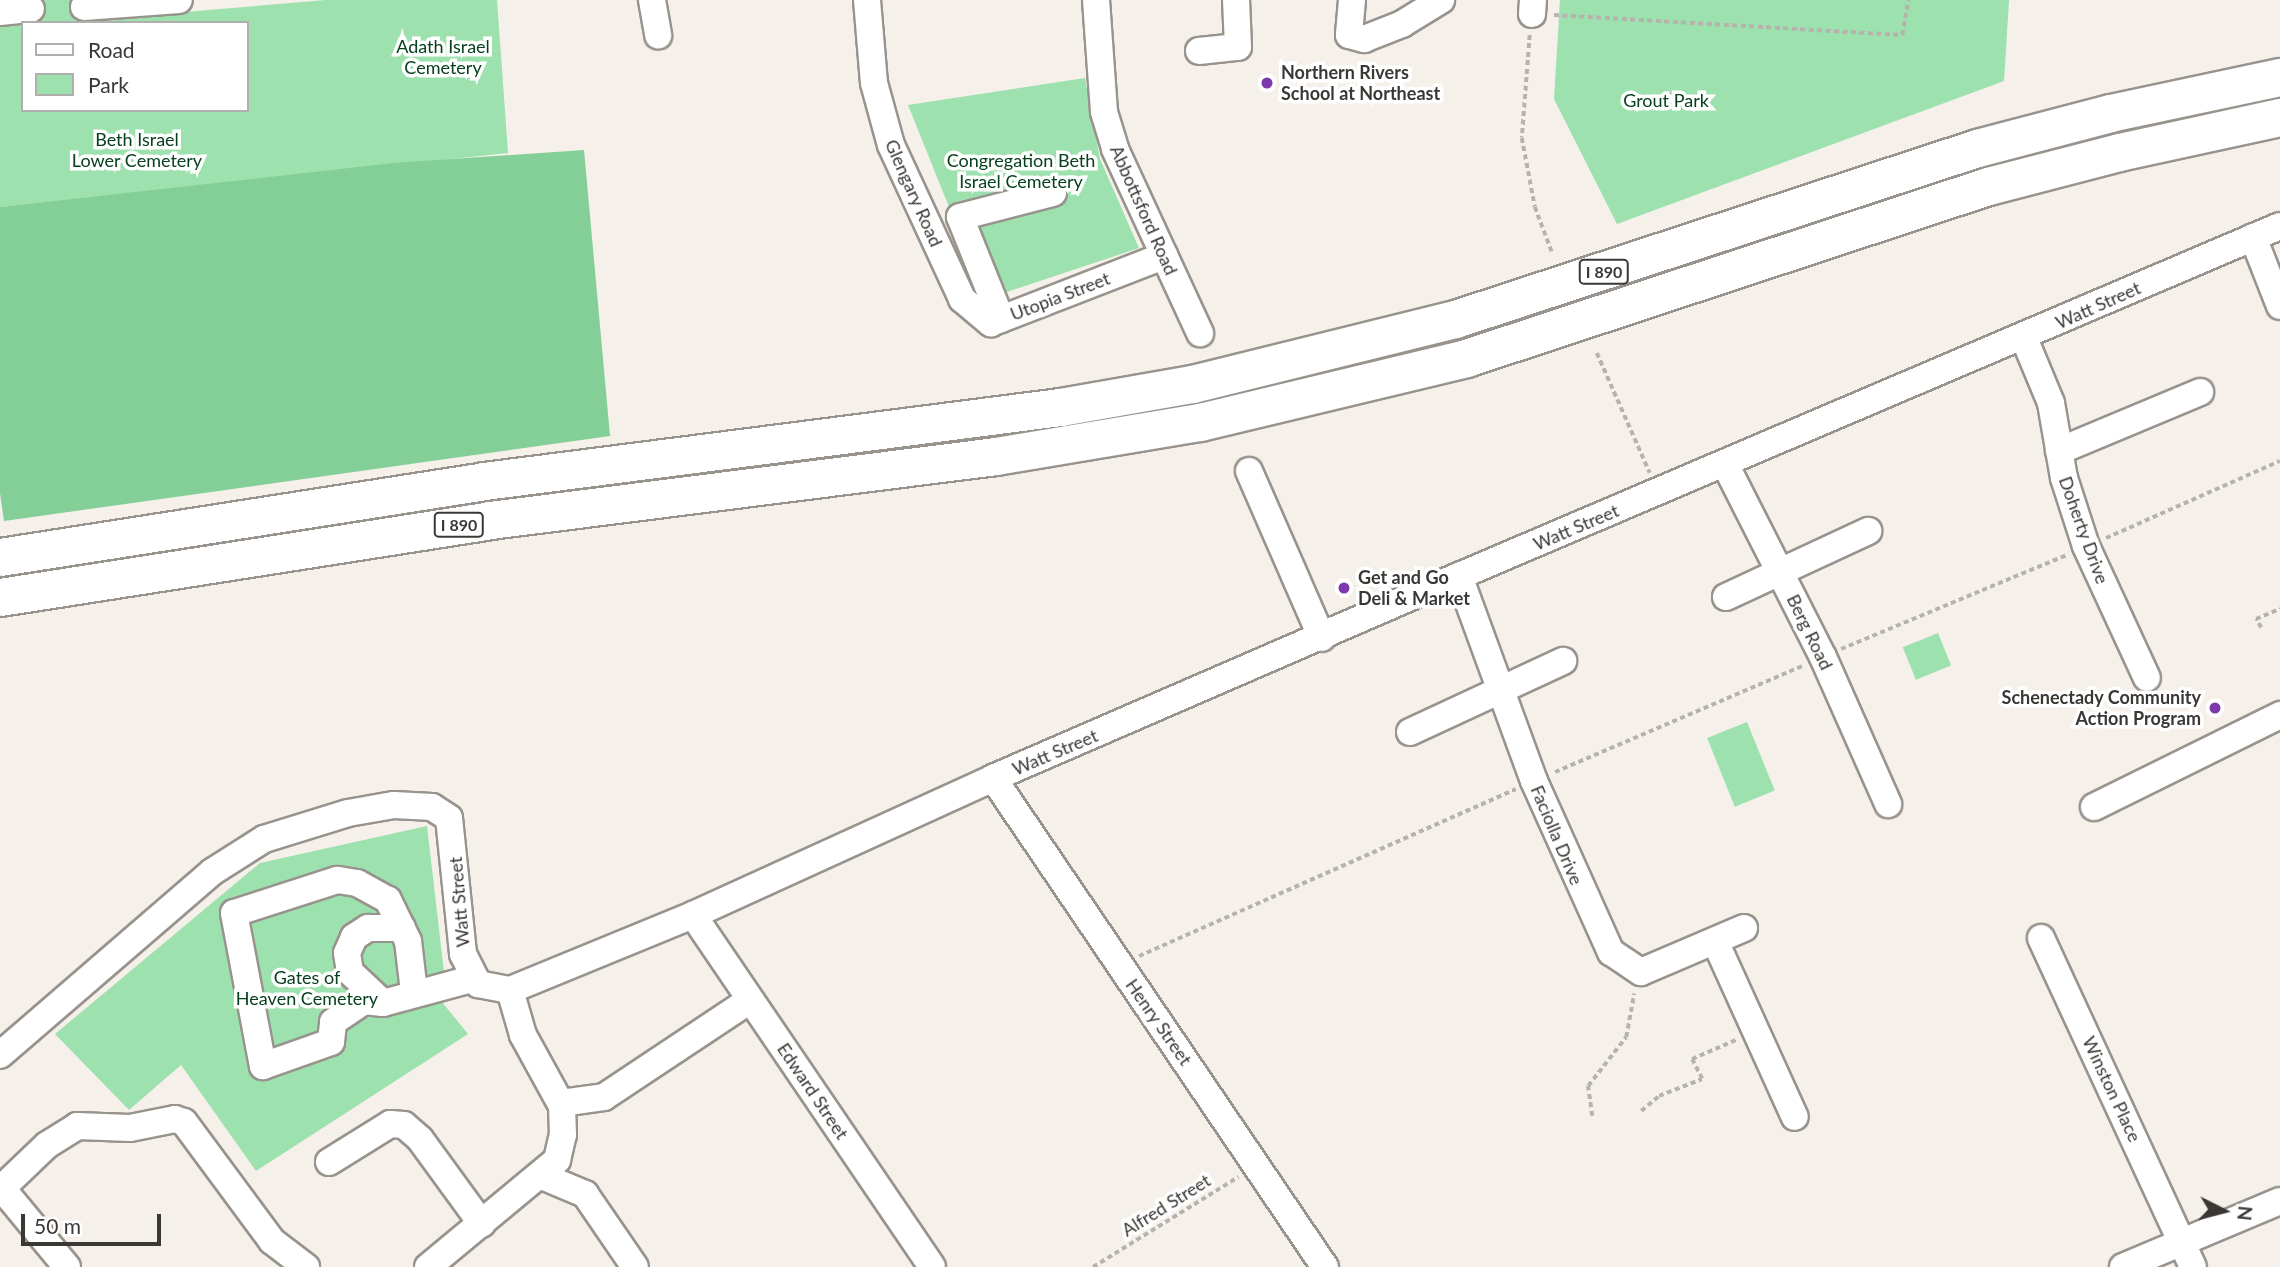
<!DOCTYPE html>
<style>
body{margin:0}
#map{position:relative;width:2280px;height:1267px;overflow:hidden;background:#f5f0ea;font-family:Lato,sans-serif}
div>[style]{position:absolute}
.green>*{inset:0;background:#9de1ae;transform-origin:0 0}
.forest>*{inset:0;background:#84ce97}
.path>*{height:3.5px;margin-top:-1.75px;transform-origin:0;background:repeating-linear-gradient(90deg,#b6b2ad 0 5px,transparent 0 8.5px)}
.roads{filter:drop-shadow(2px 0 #98938d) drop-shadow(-2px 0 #98938d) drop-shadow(0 2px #98938d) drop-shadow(0 -2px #98938d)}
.minor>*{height:26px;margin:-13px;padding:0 13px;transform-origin:13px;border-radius:13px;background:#fff}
.highway>*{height:37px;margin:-18.5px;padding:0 18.5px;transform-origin:18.5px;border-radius:18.5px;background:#fff}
.dots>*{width:19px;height:19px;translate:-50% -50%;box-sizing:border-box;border:4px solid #fff;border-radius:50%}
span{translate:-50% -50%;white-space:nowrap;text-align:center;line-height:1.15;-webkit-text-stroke:7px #fff;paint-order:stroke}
.shield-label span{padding:2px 5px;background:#fff;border:2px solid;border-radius:5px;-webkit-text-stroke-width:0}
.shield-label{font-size:16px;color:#3a3835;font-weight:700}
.park-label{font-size:18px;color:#06401e}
.poi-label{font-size:18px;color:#3a3835;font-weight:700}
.left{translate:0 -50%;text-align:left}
.right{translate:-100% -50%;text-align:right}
.street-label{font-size:18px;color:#3a3835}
.legend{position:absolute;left:21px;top:21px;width:228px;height:91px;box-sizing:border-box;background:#fff;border:2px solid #b0afae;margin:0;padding:9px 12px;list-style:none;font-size:21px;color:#3a3835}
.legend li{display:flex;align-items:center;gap:14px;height:35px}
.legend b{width:35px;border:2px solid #b0afae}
.north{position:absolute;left:2189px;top:1176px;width:70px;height:70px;-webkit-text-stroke:5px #fff;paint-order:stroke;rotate:96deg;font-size:19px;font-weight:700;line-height:28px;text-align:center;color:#3a3835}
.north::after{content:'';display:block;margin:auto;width:24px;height:32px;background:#3a3835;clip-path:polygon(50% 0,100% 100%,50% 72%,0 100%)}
.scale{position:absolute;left:21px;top:1214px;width:140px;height:32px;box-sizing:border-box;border:4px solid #3a3835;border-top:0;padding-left:9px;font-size:21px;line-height:24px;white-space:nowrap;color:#3a3835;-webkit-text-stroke:5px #fff;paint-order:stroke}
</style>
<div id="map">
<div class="green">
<div style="clip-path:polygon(evenodd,0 0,92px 0,90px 20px,326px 0,497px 0,508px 153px,0 207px,0 0,23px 23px,247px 23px,247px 110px,95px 110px,94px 114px,94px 110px,23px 110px,23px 23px)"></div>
<div style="clip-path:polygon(1560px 0,2009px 0,2004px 81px,1617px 224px,1554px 99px)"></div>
<div style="clip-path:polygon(1085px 78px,1100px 159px,1139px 248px,986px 299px,908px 105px)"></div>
<div style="left:1938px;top:633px;width:35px;height:38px;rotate:68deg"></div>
<div style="left:1747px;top:722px;width:74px;height:43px;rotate:68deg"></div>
<div style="clip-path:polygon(427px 826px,444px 972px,437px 996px,468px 1034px,256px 1171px,181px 1065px,129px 1110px,55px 1034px,260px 863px)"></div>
</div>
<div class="forest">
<div style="clip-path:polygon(584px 150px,610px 436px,4px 521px,0 493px,0 207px,394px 163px)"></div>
</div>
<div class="path">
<div style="left:1554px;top:15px;width:349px;rotate:3.3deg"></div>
<div style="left:1902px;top:35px;width:36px;rotate:-80deg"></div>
<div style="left:1530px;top:35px;width:103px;rotate:94.4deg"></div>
<div style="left:1522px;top:138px;width:70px;rotate:79.3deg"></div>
<div style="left:1535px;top:207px;width:51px;rotate:69.4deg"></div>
<div style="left:1597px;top:353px;width:131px;rotate:66.2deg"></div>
<div style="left:2106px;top:538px;width:190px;rotate:-23.9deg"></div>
<div style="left:2261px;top:628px;width:10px;rotate:-119deg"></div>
<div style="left:2256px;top:619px;width:26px;rotate:-23deg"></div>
<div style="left:1841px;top:649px;width:245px;rotate:-22.6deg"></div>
<div style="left:1555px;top:772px;width:269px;rotate:-23.2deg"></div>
<div style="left:1139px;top:956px;width:412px;rotate:-23.9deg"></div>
<div style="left:1641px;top:1111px;width:23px;rotate:-40deg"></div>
<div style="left:1659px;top:1096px;width:46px;rotate:-21.6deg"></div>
<div style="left:1702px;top:1079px;width:22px;rotate:-117deg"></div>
<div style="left:1692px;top:1059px;width:50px;rotate:-23.5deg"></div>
<div style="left:1592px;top:1116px;width:30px;rotate:-98deg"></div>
<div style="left:1588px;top:1086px;width:62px;rotate:-52.2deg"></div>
<div style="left:1626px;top:1037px;width:44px;rotate:-79.5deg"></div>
<div style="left:1093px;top:1267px;width:171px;rotate:-31.8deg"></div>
</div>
<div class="roads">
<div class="minor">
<div style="left:652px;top:0;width:36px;rotate:80deg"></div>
<div style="left:867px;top:0;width:83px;rotate:85.2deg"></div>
<div style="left:874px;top:83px;width:64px;rotate:74.7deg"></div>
<div style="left:891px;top:145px;width:170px;rotate:65.2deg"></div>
<div style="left:962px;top:299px;width:38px;rotate:40deg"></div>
<div style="left:991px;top:323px;width:186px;rotate:-21.2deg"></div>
<div style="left:1096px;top:0;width:112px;rotate:85.9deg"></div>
<div style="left:1104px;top:112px;width:39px;rotate:73deg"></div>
<div style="left:1115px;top:149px;width:203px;rotate:65.2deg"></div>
<div style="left:1352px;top:0;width:35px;rotate:95deg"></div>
<div style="left:1349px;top:35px;width:16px;rotate:15deg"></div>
<div style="left:1364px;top:39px;width:41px;rotate:-21.5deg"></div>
<div style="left:1402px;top:24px;width:46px;rotate:-31.6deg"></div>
<div style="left:84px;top:7px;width:95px;rotate:-4.2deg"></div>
<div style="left:0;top:12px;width:31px;rotate:-6deg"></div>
<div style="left:1532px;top:14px;width:14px;rotate:-86deg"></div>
<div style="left:1199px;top:51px;width:39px;rotate:-6deg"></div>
<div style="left:1238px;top:47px;width:47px;rotate:-92.4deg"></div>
<div style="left:2253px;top:237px;width:74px;rotate:68.6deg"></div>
<div style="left:1001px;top:319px;width:110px;rotate:-111.9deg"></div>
<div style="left:960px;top:217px;width:96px;rotate:-14.5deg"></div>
<div style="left:2024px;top:338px;width:70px;rotate:67.4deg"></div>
<div style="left:2051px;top:403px;width:76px;rotate:80.2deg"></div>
<div style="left:2064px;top:478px;width:71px;rotate:72.1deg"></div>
<div style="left:2086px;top:546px;width:145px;rotate:65.2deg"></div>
<div style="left:2059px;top:451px;width:153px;rotate:-22.7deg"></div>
<div style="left:1725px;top:464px;width:216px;rotate:63.1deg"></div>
<div style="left:1823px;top:657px;width:161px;rotate:66.1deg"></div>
<div style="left:1249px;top:471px;width:182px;rotate:66.4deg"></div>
<div style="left:1459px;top:576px;width:218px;rotate:69.9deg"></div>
<div style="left:1534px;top:781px;width:188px;rotate:65.8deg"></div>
<div style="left:1611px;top:952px;width:36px;rotate:34deg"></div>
<div style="left:1641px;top:972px;width:112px;rotate:-23.1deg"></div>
<div style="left:1726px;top:597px;width:157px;rotate:-24.9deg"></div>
<div style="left:1410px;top:732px;width:169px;rotate:-24.9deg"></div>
<div style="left:993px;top:778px;width:591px;rotate:55.83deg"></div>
<div style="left:2094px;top:807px;width:208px;rotate:-26.3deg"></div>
<div style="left:693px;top:915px;width:425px;rotate:55.8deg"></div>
<div style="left:2041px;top:938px;width:362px;rotate:65.2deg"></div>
<div style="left:1715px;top:941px;width:193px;rotate:65.6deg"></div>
<div style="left:414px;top:992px;width:51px;rotate:-96.7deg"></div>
<div style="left:408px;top:941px;width:46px;rotate:-116deg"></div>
<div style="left:388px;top:900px;width:35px;rotate:-151deg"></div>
<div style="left:357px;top:883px;width:20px;rotate:-171deg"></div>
<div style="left:337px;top:880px;width:108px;rotate:162.2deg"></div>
<div style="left:234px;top:913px;width:156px;rotate:79.3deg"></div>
<div style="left:263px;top:1066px;width:72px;rotate:-19.4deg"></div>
<div style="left:331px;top:1042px;width:20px;rotate:-84deg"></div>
<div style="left:333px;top:1022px;width:37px;rotate:-34deg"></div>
<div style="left:364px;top:1001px;width:19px;rotate:6deg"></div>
<div style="left:383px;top:1003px;width:95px;rotate:-15.2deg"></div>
<div style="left:383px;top:1003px;width:45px;rotate:-136.8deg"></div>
<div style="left:350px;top:972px;width:19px;rotate:-99deg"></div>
<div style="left:347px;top:953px;width:17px;rotate:-66deg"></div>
<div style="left:354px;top:937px;width:17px;rotate:-33deg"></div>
<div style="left:368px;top:928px;width:34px"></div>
<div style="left:0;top:1055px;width:280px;rotate:-40.8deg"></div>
<div style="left:212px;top:872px;width:62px;rotate:-32.4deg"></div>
<div style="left:264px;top:839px;width:88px;rotate:-17.2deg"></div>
<div style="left:348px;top:813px;width:47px;rotate:-9.9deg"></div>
<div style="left:394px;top:805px;width:38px;rotate:3deg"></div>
<div style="left:432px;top:807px;width:20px;rotate:33deg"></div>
<div style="left:449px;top:818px;width:137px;rotate:84.1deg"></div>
<div style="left:463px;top:954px;width:34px;rotate:63deg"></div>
<div style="left:478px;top:984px;width:33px;rotate:11deg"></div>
<div style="left:510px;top:990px;width:198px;rotate:-22.3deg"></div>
<div style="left:693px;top:915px;width:330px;rotate:-24.5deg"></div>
<div style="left:993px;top:778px;width:508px;rotate:-23.44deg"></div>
<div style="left:1459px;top:576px;width:892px;rotate:-23.09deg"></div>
<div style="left:561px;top:1103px;width:43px;rotate:-7.9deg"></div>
<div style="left:604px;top:1097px;width:175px;rotate:-33.6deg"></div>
<div style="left:329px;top:1162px;width:72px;rotate:-31.9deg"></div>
<div style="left:390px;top:1124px;width:14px;rotate:4deg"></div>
<div style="left:404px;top:1125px;width:21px;rotate:41deg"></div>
<div style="left:420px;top:1139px;width:105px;rotate:53.9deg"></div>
<div style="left:542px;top:1176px;width:47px;rotate:22.7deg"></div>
<div style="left:585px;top:1194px;width:88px;rotate:55.6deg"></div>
<div style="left:0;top:1186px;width:105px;rotate:50.4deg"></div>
<div style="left:2px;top:1188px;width:62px;rotate:-43.7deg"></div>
<div style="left:47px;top:1145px;width:36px;rotate:-32deg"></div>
<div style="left:77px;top:1126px;width:53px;rotate:2.2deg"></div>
<div style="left:130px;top:1128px;width:46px;rotate:-11.3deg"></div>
<div style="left:175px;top:1119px;width:9px;rotate:18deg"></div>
<div style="left:184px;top:1122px;width:148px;rotate:53.5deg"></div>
<div style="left:272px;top:1241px;width:43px;rotate:37.4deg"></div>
<div style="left:428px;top:1267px;width:168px;rotate:-39.7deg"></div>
<div style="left:557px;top:1160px;width:26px;rotate:-77deg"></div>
<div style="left:563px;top:1135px;width:29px;rotate:-92deg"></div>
<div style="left:562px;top:1106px;width:81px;rotate:-118.8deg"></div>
<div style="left:523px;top:1035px;width:47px;rotate:-106.1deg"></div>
<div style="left:2123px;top:1267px;width:170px;rotate:-22.8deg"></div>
</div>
<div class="highway">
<div style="left:0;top:557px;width:490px;rotate:-8.9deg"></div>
<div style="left:484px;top:481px;width:581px;rotate:-7.32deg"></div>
<div style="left:1060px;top:407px;width:134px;rotate:-9.9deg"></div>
<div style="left:1192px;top:384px;width:271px;rotate:-13.9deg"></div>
<div style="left:1455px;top:319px;width:549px;rotate:-18.14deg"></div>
<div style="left:1977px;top:148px;width:138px;rotate:-14.7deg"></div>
<div style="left:2110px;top:113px;width:174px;rotate:-12deg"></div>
<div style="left:0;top:597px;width:496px;rotate:-8.9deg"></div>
<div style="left:490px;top:520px;width:510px;rotate:-7.21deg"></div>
<div style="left:996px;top:456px;width:207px;rotate:-9.5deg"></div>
<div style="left:1200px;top:422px;width:274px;rotate:-13.5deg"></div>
<div style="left:1466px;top:358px;width:550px;rotate:-18.24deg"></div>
<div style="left:1988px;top:186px;width:135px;rotate:-14.5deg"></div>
<div style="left:2119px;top:152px;width:165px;rotate:-12.3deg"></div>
</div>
</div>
<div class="dots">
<div style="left:1267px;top:83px;background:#7d39ac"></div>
<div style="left:1344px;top:588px;background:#7d39ac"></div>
<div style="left:2215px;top:708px;background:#7d39ac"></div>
</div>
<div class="shield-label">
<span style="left:1604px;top:272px">I 890</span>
<span style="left:459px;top:525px">I 890</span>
</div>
<div class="park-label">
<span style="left:443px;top:57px">Adath Israel<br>Cemetery</span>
<span style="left:1666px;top:100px">Grout Park</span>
<span style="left:137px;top:150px">Beth Israel<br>Lower Cemetery</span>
<span style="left:1021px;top:171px">Congregation Beth<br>Israel Cemetery</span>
<span style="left:307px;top:988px">Gates of<br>Heaven Cemetery</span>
</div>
<div class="poi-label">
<span class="left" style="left:1281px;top:83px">Northern Rivers<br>School at Northeast</span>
<span class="left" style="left:1358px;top:588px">Get and Go<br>Deli &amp; Market</span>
<span class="right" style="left:2201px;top:708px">Schenectady Community<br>Action Program</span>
</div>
<div class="street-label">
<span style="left:914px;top:193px;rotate:66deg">Glengary Road</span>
<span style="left:1144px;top:210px;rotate:66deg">Abbottsford Road</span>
<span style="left:1060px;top:296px;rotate:-21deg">Utopia Street</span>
<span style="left:2098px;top:305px;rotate:-24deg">Watt Street</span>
<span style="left:1576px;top:527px;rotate:-23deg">Watt Street</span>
<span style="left:2084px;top:530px;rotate:70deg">Doherty Drive</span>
<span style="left:1810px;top:632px;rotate:64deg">Berg Road</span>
<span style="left:1055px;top:752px;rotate:-23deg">Watt Street</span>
<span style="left:1557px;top:835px;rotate:67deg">Faciolla Drive</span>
<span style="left:459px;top:902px;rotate:-95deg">Watt Street</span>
<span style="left:1159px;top:1022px;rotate:55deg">Henry Street</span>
<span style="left:2112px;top:1089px;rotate:65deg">Winston Place</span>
<span style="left:813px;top:1091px;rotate:56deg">Edward Street</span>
<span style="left:1166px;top:1205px;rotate:-32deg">Alfred Street</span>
</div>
<ul class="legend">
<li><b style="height:9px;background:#fff"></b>Road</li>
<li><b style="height:19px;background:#9de1ae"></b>Park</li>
</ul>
<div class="north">N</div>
<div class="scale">50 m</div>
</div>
